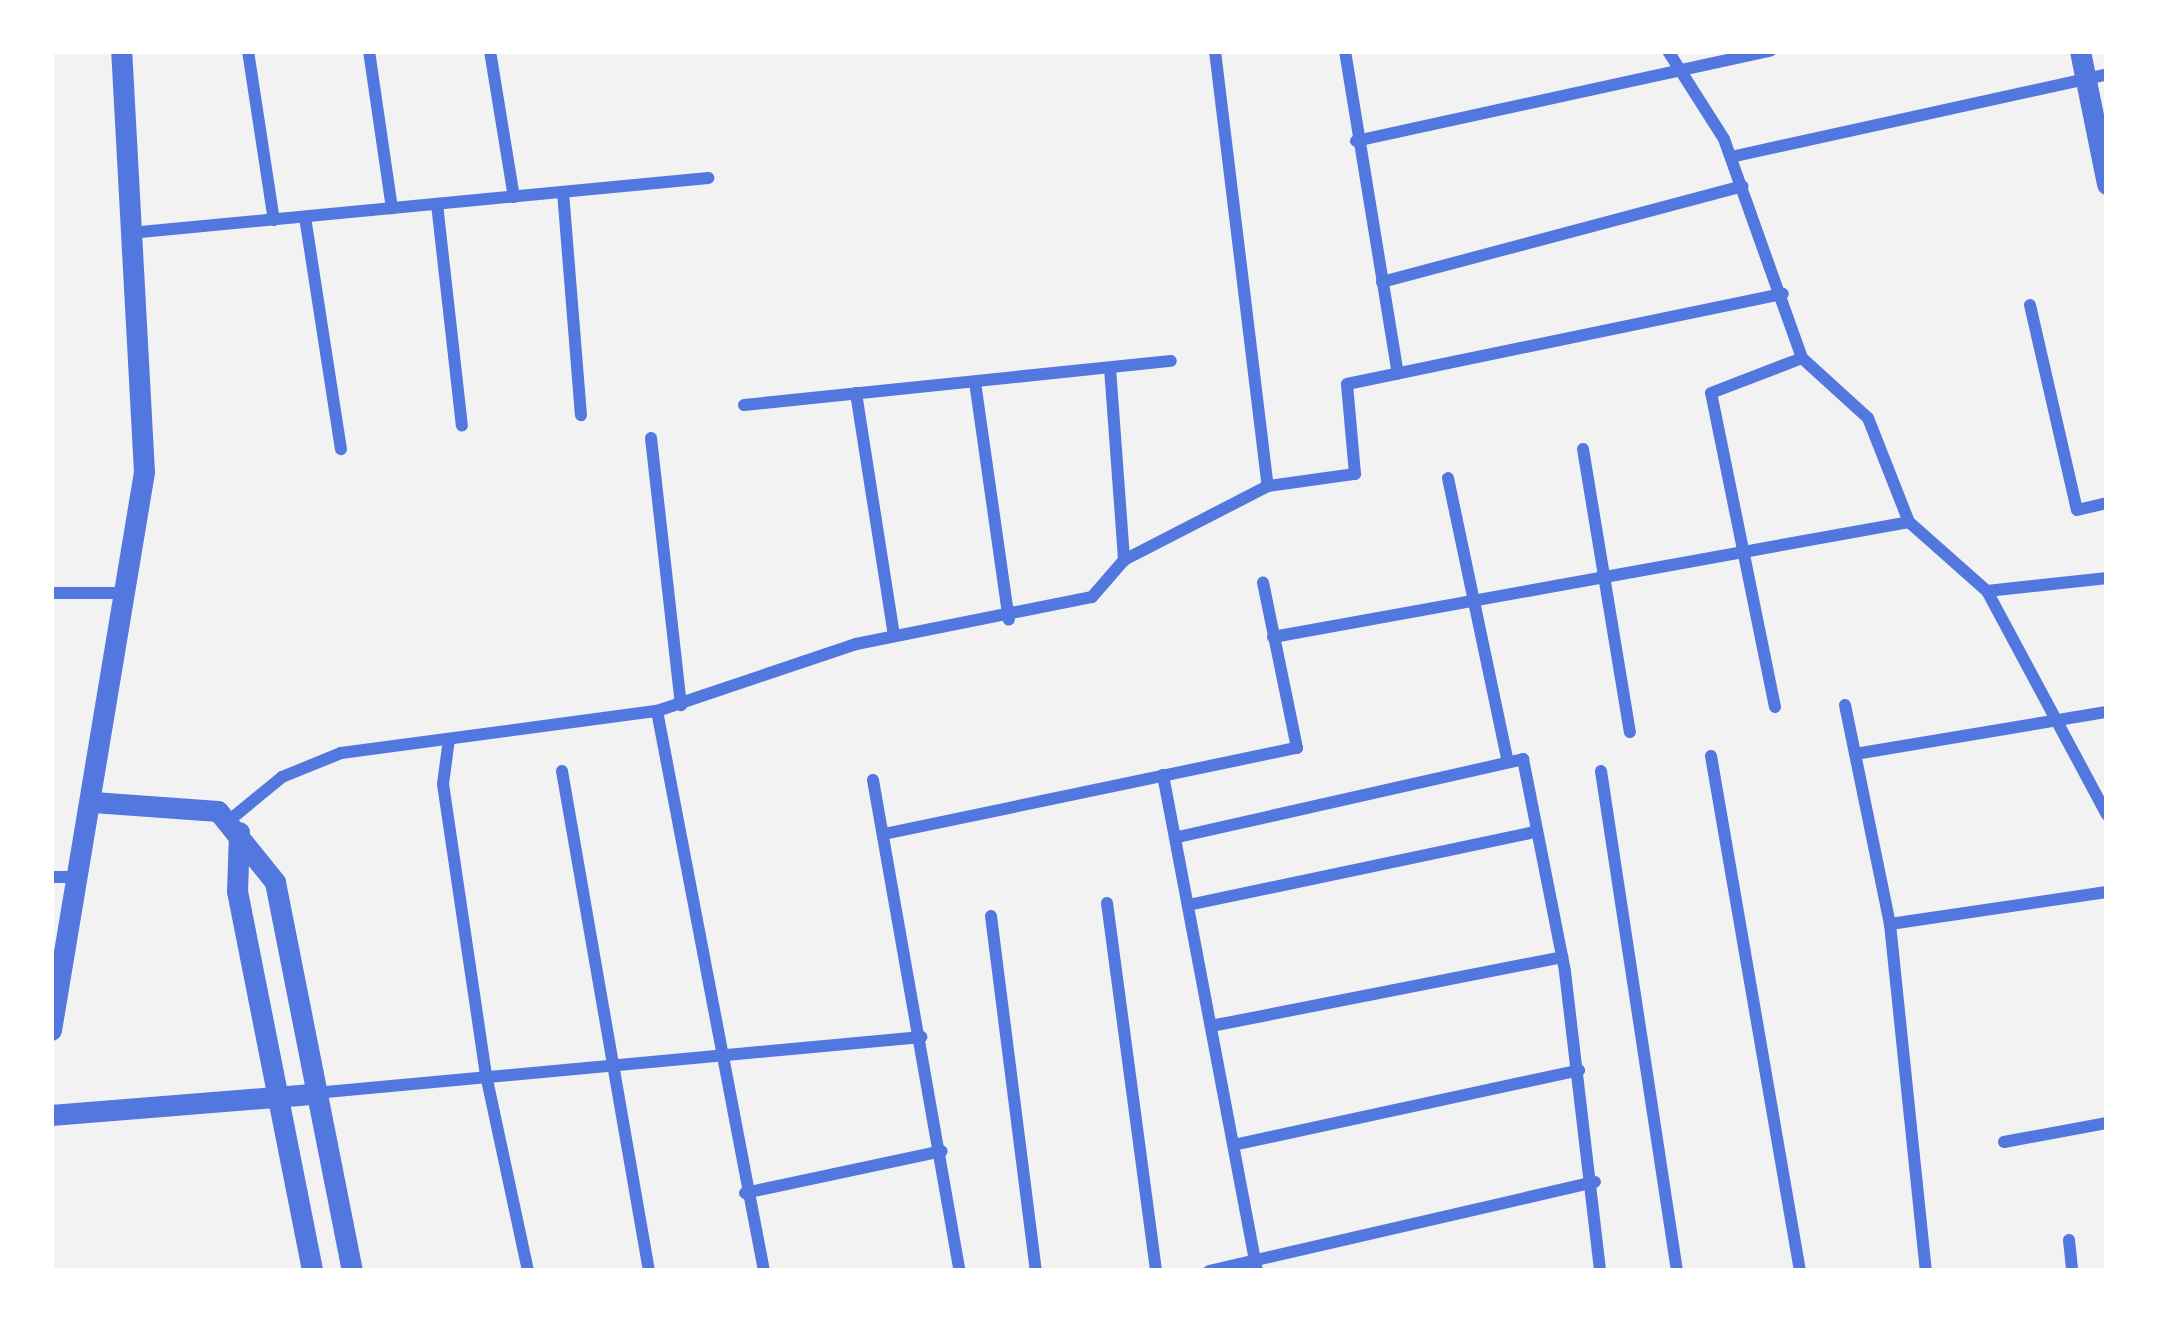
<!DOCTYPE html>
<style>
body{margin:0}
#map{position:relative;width:2158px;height:1322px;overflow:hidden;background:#f2f2f2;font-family:Figtree,sans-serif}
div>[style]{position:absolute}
.minor>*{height:12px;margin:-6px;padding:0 6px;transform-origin:6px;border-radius:6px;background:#5277de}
.tertiary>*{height:21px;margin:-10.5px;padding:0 10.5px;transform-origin:10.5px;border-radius:10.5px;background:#5277de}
span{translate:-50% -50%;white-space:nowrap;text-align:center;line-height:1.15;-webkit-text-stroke:12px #fff;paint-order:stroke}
.frame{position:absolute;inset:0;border:54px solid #fff;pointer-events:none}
</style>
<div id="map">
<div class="minor">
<div style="left:248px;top:51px;width:171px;rotate:81.3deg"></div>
<div style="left:369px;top:51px;width:159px;rotate:81.7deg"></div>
<div style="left:490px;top:51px;width:148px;rotate:80.7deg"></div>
<div style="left:1215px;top:51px;width:438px;rotate:83.1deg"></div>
<div style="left:1268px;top:486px;width:88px;rotate:-7.9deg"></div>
<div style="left:1355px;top:474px;width:90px;rotate:-95.1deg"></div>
<div style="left:1347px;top:384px;width:445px;rotate:-11.7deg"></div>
<div style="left:1345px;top:51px;width:327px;rotate:80.7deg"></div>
<div style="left:1668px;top:51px;width:104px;rotate:57.5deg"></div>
<div style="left:1724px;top:139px;width:232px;rotate:70.4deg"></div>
<div style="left:1356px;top:141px;width:424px;rotate:-12.3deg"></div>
<div style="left:1731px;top:157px;width:385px;rotate:-12.4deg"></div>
<div style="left:563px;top:192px;width:224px;rotate:85.4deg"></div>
<div style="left:437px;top:204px;width:223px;rotate:83.6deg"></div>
<div style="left:305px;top:217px;width:235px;rotate:81.2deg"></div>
<div style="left:130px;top:233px;width:581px;rotate:-5.44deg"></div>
<div style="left:1382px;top:282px;width:373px;rotate:-14.9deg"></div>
<div style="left:2030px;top:305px;width:210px;rotate:77.1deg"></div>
<div style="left:2077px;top:510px;width:31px;rotate:-13deg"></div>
<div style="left:1110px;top:368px;width:193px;rotate:85.8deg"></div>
<div style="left:975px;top:382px;width:240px;rotate:81.9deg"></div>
<div style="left:856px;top:393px;width:246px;rotate:81.1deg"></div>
<div style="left:744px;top:405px;width:429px;rotate:-5.9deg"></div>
<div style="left:651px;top:438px;width:269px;rotate:83.6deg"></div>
<div style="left:1583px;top:449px;width:287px;rotate:80.6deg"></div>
<div style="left:1448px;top:478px;width:290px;rotate:78.1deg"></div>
<div style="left:1987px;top:591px;width:254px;rotate:61.8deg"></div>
<div style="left:51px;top:593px;width:75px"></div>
<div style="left:1273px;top:637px;width:646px;rotate:-10.25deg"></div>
<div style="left:1909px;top:522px;width:104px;rotate:41.5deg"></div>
<div style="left:1987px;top:591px;width:121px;rotate:-6.2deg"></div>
<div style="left:1845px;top:705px;width:224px;rotate:78.4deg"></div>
<div style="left:1890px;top:924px;width:349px;rotate:84.1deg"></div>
<div style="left:1775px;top:707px;width:320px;rotate:-101.5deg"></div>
<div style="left:1711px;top:393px;width:97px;rotate:-21deg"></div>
<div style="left:1802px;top:358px;width:89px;rotate:42.3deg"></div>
<div style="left:1868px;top:418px;width:112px;rotate:68.5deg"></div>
<div style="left:657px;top:711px;width:570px;rotate:79.18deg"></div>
<div style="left:449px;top:739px;width:45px;rotate:97.6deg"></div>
<div style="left:443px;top:784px;width:294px;rotate:81.6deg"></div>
<div style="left:486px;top:1075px;width:200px;rotate:77.9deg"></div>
<div style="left:1855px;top:754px;width:255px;rotate:-9.5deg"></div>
<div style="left:1711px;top:756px;width:523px;rotate:80.2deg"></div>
<div style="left:562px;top:771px;width:508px;rotate:80.13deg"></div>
<div style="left:1601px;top:771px;width:506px;rotate:81.36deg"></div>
<div style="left:1163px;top:775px;width:505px;rotate:79.27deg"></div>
<div style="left:873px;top:780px;width:499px;rotate:80deg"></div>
<div style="left:231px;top:819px;width:66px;rotate:-39.5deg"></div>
<div style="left:282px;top:777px;width:64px;rotate:-22.1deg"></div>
<div style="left:341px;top:753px;width:319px;rotate:-7.6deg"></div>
<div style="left:657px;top:711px;width:210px;rotate:-18.6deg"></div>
<div style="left:856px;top:644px;width:241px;rotate:-11.3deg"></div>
<div style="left:1092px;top:597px;width:49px;rotate:-49.1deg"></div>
<div style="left:1124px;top:560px;width:162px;rotate:-27.2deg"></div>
<div style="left:884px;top:834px;width:422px;rotate:-11.8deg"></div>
<div style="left:1297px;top:748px;width:169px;rotate:-101.6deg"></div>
<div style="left:1178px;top:837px;width:354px;rotate:-12.7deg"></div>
<div style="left:1523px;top:759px;width:217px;rotate:78.8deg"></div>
<div style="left:1565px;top:972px;width:301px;rotate:83.3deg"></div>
<div style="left:51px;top:877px;width:29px"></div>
<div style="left:1107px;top:903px;width:371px;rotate:82.4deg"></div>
<div style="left:1193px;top:904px;width:350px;rotate:-11.9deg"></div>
<div style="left:991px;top:916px;width:358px;rotate:82.8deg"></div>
<div style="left:1890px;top:924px;width:219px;rotate:-8.4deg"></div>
<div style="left:1216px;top:1025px;width:353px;rotate:-11.1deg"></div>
<div style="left:315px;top:1093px;width:609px;rotate:-5.28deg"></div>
<div style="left:2004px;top:1142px;width:105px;rotate:-10.5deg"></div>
<div style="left:1238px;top:1144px;width:349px;rotate:-12.2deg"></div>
<div style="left:745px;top:1193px;width:201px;rotate:-12deg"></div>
<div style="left:2069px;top:1240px;width:31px;rotate:84deg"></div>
<div style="left:1209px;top:1271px;width:396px;rotate:-13deg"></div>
</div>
<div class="tertiary">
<div style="left:2080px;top:51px;width:136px;rotate:78.5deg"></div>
<div style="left:93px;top:802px;width:125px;rotate:4.1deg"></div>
<div style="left:218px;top:811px;width:91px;rotate:51.2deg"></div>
<div style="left:275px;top:882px;width:397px;rotate:78.8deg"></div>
<div style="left:239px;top:832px;width:59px;rotate:91.9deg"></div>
<div style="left:237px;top:891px;width:387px;rotate:78.8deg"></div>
<div style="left:51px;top:1030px;width:566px;rotate:-80.54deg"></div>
<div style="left:144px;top:472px;width:422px;rotate:-93.1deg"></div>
<div style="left:51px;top:1115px;width:264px;rotate:-4.6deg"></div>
</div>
<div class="frame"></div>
</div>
